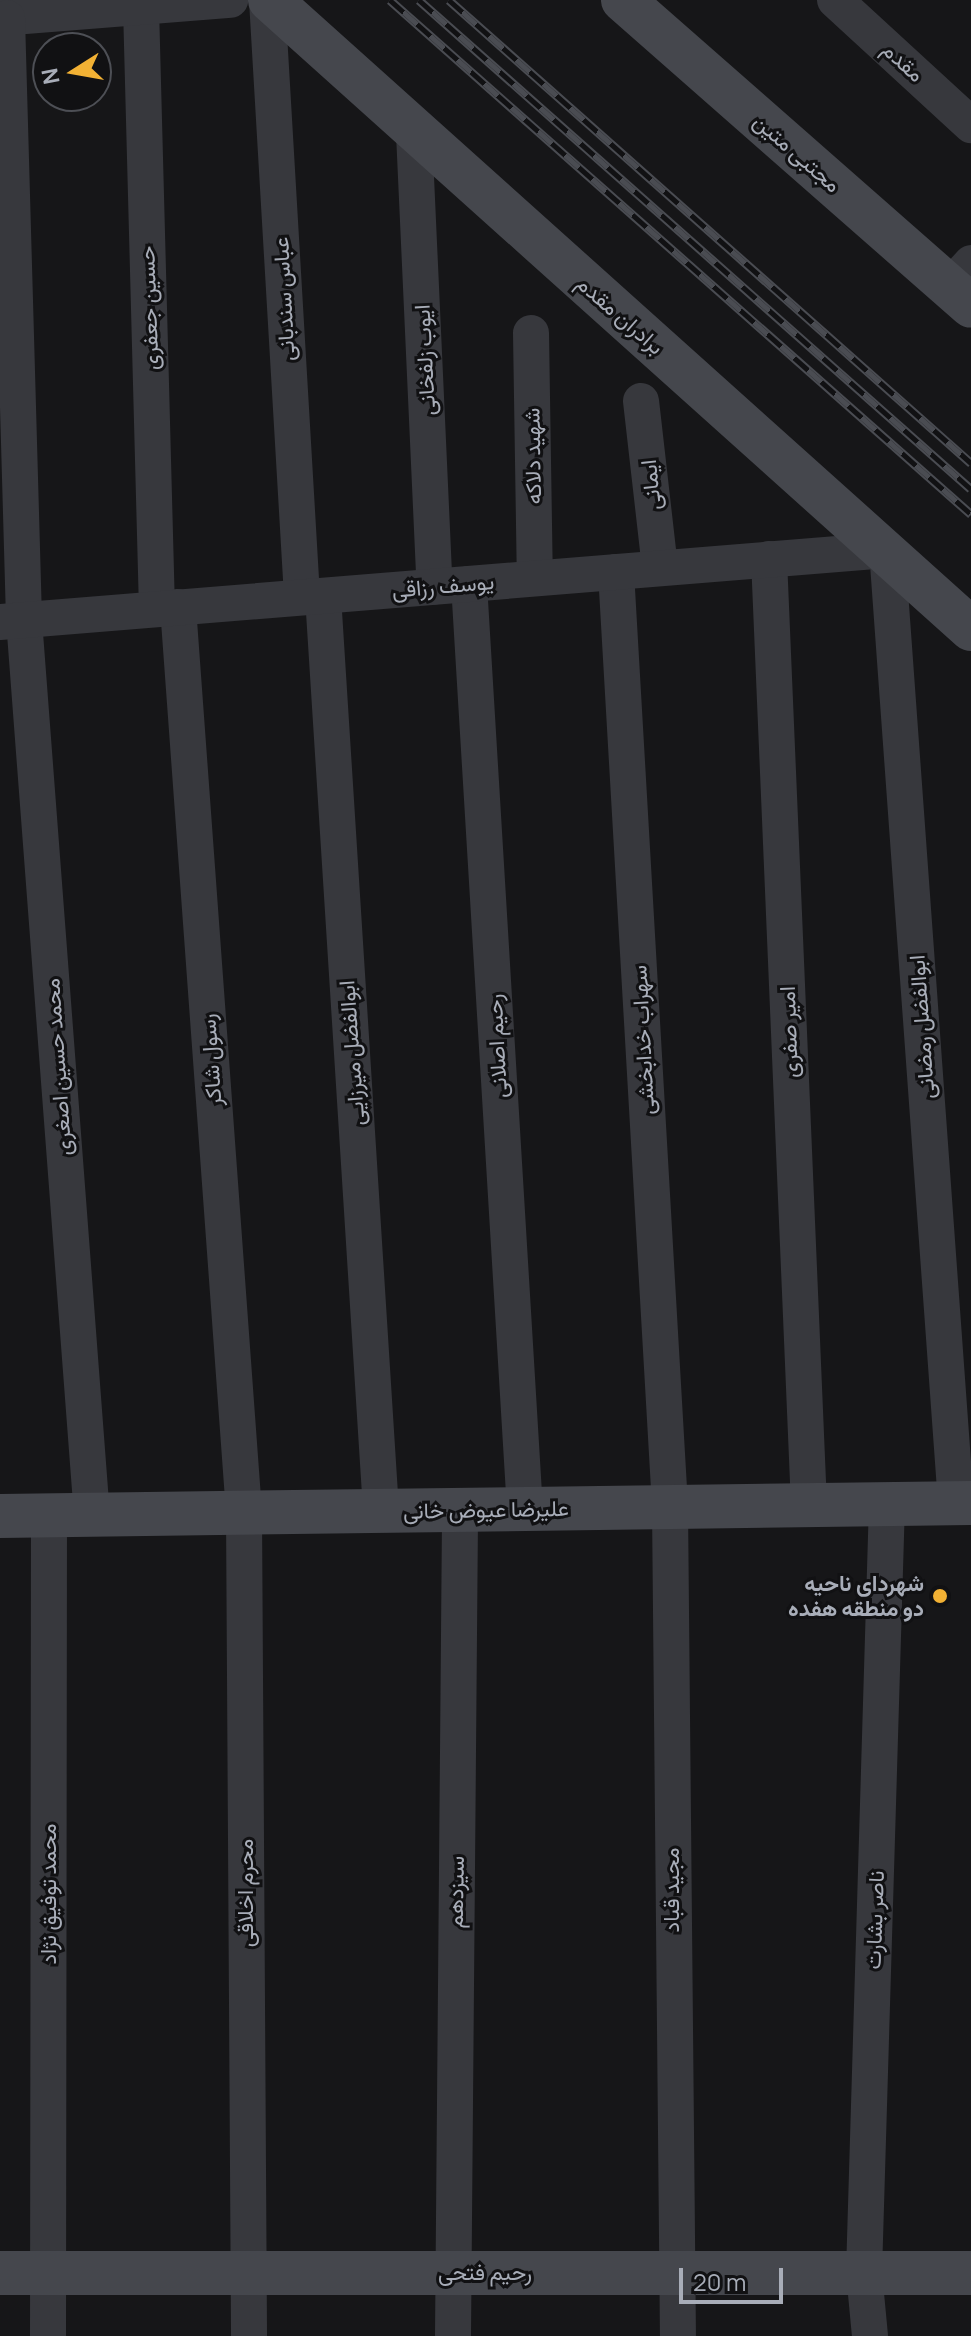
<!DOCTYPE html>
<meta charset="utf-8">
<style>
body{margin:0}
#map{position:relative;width:971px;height:2336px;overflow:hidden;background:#161618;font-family:Manrope,Vazirmatn,sans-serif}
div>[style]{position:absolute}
.street>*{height:36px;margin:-18px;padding:0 18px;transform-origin:18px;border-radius:18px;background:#37383d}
.secondary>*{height:44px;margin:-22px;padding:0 22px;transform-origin:22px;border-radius:22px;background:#45474d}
.rail>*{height:9px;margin-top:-4.5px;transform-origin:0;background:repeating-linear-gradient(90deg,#111113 0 18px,#4a4c52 0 36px);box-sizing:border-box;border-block:2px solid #4a4c52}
.dots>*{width:22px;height:22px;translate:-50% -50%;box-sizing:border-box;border:4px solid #111113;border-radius:50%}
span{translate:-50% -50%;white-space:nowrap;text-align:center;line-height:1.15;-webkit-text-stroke:6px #111113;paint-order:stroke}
.street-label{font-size:22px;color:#a8adb8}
.poi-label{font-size:22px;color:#a8adb8;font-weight:700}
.right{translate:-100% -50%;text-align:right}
.north{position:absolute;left:32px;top:32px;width:80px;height:80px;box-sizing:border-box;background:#111113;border:2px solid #4d4f55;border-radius:50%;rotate:259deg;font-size:22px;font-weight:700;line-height:32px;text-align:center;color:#a8adb8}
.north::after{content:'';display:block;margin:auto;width:28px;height:36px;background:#f2b134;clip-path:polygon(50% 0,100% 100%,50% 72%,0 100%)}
.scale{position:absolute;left:679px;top:2268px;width:104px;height:36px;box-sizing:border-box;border:4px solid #a8adb8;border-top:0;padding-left:10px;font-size:24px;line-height:28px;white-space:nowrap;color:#a8adb8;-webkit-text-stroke:6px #111113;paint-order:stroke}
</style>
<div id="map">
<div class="street">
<div style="left:267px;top:0;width:598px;rotate:86.64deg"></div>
<div style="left:835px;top:0;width:185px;rotate:42.6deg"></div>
<div style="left:141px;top:7px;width:602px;rotate:88.48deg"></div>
<div style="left:0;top:18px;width:231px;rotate:-4.5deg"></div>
<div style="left:7px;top:18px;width:602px;rotate:88.38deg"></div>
<div style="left:24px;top:620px;width:898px;rotate:85.66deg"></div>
<div style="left:414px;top:133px;width:454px;rotate:87.4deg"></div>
<div style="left:949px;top:287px;width:33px;rotate:-47deg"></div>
<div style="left:531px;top:333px;width:245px;rotate:89.1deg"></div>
<div style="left:641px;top:401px;width:168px;rotate:83.5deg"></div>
<div style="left:769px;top:559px;width:947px;rotate:87.58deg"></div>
<div style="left:616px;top:572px;width:937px;rotate:86.69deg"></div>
<div style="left:670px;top:1507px;width:829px;rotate:89.45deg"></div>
<div style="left:469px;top:584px;width:927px;rotate:86.54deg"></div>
<div style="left:323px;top:596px;width:917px;rotate:86.37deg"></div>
<div style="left:178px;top:607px;width:908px;rotate:85.83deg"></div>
<div style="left:244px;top:1513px;width:823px;rotate:89.65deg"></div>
<div style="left:0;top:622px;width:890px;rotate:-4.64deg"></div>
<div style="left:887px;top:550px;width:955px;rotate:85.86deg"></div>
<div style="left:48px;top:2336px;width:821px;rotate:-89.93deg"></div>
<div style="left:453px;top:2336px;width:826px;rotate:-89.51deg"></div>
<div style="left:870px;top:2336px;width:63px;rotate:-95.4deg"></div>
<div style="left:864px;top:2273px;width:769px;rotate:-88.29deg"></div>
</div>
<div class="secondary">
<div style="left:270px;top:0;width:942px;rotate:41.9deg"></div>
<div style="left:623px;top:0;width:463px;rotate:41.3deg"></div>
<div style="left:0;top:1516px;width:971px;rotate:-0.77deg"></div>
<div style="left:0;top:2273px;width:971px"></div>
</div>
<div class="rail">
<div style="left:390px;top:0;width:776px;rotate:41.5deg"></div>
<div style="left:419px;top:0;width:737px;rotate:41.54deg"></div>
<div style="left:449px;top:0;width:698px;rotate:41.57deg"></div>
</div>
<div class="dots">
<div style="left:940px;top:1596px;background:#f2b134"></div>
</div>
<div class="street-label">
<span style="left:903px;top:62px;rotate:42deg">مقدم</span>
<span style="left:797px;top:153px;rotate:41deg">مجتبی متین</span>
<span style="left:284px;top:299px;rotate:-93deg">عباس سندبانی</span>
<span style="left:149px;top:308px;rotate:-92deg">حسین جعفری</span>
<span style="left:620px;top:315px;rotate:41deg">برادران مقدم</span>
<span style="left:425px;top:360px;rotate:-93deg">ایوب زلفخانی</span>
<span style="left:533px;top:456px;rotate:-91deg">شهید دلاکه</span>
<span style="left:651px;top:485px;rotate:-96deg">ایمانی</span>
<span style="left:443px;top:586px;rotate:-5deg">یوسف رزاقی</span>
<span style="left:922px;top:1027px;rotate:-94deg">ابوالفضل رمضانی</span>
<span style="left:789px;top:1032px;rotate:-92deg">امیر صفری</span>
<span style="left:643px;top:1040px;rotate:-93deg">سهراب خدابخشی</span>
<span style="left:497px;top:1046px;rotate:-93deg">رحیم اصلانی</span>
<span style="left:352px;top:1053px;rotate:-94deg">ابوالفضل میرزایی</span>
<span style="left:211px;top:1060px;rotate:-94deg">رسول شاکر</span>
<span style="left:58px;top:1067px;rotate:-94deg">محمد حسین اصغری</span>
<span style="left:486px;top:1510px;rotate:-1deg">علیرضا عیوض خانی</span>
<span style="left:672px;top:1890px;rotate:-90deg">مجید قباد</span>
<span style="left:456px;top:1892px;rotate:-89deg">سیزدهم</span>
<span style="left:246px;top:1893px;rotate:-90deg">محرم اخلاقی</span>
<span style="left:49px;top:1894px;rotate:-90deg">محمد توفیق ‌نژاد</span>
<span style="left:875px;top:1920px;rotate:-88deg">ناصر بشارت</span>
<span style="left:485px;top:2273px">رحیم فتحی</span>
</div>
<div class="poi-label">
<span class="right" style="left:924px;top:1596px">شهردای ناحیه<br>دو منطقه هفده</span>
</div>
<div class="north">N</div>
<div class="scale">20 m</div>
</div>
